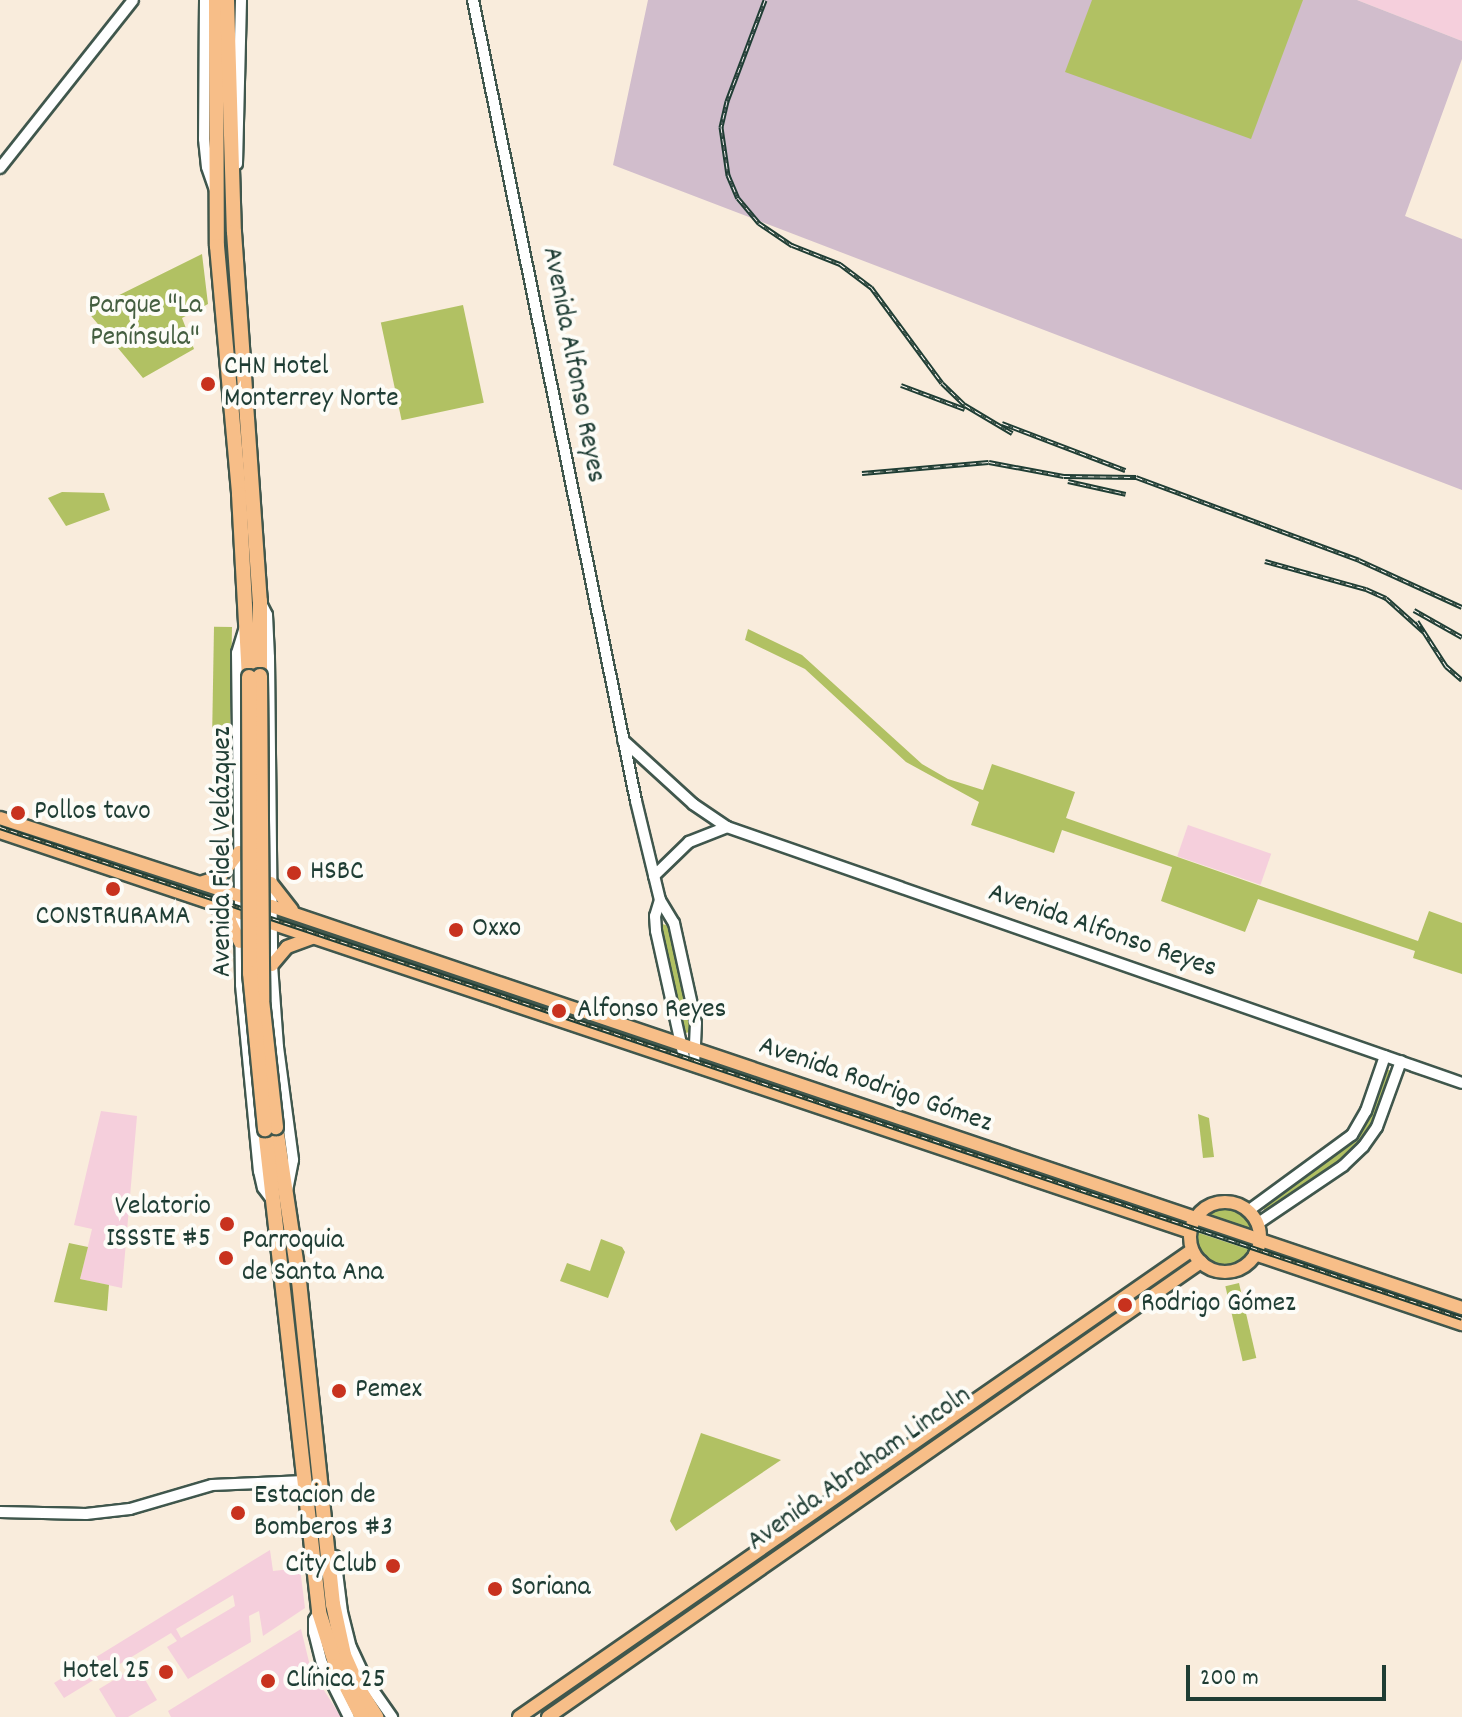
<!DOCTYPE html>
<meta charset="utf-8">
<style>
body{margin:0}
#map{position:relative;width:1462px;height:1717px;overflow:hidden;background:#f9ecdc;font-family:Dekko,sans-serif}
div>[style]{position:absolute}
.built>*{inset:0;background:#f5cfdc;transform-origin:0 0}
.industrial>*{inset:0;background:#d1bdcc}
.green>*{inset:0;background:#b1c163;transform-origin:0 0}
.roads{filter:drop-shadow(2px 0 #40574d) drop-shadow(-2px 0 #40574d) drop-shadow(0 2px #40574d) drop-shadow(0 -2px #40574d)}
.minor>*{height:10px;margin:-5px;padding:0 5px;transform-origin:5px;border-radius:5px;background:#fff}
.major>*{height:12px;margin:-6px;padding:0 6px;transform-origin:6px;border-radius:6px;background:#f7be88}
.major>.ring{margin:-6px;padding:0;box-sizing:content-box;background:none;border:12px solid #f7be88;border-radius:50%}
.highway>*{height:14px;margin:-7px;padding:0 7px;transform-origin:7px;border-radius:7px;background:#f7be88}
.rail>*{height:5px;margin-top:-2.5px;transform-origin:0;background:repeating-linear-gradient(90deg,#fdfcf7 0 6px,#1f3d34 0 12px);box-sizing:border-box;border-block:2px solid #1f3d34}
.bridges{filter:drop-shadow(2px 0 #40574d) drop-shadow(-2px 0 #40574d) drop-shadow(0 2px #40574d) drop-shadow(0 -2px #40574d)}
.highway-bridge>*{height:14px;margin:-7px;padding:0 7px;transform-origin:7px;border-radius:7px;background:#f7be88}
.dots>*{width:22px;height:22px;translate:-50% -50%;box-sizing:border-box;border:4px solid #fdfcf7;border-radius:50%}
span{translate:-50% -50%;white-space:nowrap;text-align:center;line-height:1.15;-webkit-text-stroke:8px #fdfcf7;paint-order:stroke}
.park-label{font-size:28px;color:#445e40}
.street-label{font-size:28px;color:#1f3d34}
.poi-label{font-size:28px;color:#1f3d34}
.left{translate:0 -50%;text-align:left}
.right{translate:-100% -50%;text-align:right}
.scale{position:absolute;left:1186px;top:1665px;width:200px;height:36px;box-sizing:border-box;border:4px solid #1f3d34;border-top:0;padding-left:10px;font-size:24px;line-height:28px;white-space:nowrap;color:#1f3d34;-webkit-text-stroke:6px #fdfcf7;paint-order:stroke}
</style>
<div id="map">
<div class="built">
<div style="clip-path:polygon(1357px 0,1462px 0,1462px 41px)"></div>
<div style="left:1188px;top:825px;width:88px;height:33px;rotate:19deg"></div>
<div style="clip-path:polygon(101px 1111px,137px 1116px,122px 1288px,80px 1279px,92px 1229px,74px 1225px)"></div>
<div style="clip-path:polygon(evenodd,270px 1550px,273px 1571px,300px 1568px,305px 1608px,263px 1636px,259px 1611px,249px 1616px,251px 1642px,188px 1679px,167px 1647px,177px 1641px,171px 1633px,64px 1698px,54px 1683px,270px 1550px,233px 1595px,235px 1606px,181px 1638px,176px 1629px,233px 1595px)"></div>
<div style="clip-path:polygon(301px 1629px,311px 1670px,341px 1717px,171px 1717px,168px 1711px)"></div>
<div style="clip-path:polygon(137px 1666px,157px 1700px,128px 1717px,116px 1717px,99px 1689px)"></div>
</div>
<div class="industrial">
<div style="clip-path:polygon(648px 0,1357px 0,1462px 41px,1462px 59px,1405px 216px,1462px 239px,1462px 490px,613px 165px)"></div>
</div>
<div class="green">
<div style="clip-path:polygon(1092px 0,1303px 0,1251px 139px,1065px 72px)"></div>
<div style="clip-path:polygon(202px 254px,208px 304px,182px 318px,194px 349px,143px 378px,87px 311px)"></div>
<div style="left:463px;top:305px;width:100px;height:84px;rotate:78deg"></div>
<div style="clip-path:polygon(62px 492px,104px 493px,110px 510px,66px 526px,48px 498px)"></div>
<div style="left:232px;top:627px;width:110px;height:18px;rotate:91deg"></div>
<div style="clip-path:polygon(748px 629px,802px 655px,922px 764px,948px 779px,983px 790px,992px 764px,1075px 792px,1066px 818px,1418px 941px,1429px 911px,1462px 923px,1462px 974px,1413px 958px,1415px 951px,1258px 899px,1245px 932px,1161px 901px,1172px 867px,1062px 830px,1054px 853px,971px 825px,979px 802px,906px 762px,805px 669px,745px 640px)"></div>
<div style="clip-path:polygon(657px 922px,671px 927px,692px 1031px,683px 1034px)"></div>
<div style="clip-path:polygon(1386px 1069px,1395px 1072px,1374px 1128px,1342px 1165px,1267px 1215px,1261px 1205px,1354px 1140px,1365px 1126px)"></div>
<div style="clip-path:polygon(1198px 1114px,1209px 1118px,1214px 1157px,1203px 1158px)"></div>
<div style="clip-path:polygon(1230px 1205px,1248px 1214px,1256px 1236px,1201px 1217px,1216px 1206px)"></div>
<div style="clip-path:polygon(1193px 1231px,1253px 1251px,1234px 1265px,1212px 1265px,1196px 1251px)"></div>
<div style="clip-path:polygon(601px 1239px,622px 1247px,625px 1252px,608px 1298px,560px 1281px,567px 1263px,590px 1271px)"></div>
<div style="clip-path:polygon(69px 1243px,88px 1247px,80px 1279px,109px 1285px,107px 1311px,54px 1302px)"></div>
<div style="left:1239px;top:1283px;width:77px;height:14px;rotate:77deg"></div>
<div style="clip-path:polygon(701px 1433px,781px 1460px,676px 1531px,670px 1521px)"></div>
</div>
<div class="roads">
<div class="minor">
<div style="left:205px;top:0;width:139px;rotate:90.4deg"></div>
<div style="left:204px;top:139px;width:28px;rotate:84deg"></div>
<div style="left:207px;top:167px;width:24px;rotate:71deg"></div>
<div style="left:473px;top:0;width:817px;rotate:78.5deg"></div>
<div style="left:636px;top:801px;width:102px;rotate:76.4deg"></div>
<div style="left:660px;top:900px;width:27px;rotate:59deg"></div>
<div style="left:674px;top:923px;width:102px;rotate:77.6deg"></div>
<div style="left:696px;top:1023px;width:42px;rotate:92.7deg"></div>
<div style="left:237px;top:164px;width:164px;rotate:-88.6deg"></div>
<div style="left:0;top:168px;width:214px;rotate:-51.6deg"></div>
<div style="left:262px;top:605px;width:11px;rotate:63deg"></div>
<div style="left:267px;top:615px;width:42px;rotate:87.3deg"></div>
<div style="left:269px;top:657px;width:308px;rotate:89.4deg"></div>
<div style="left:272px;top:965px;width:82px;rotate:85.8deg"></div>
<div style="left:278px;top:1047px;width:114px;rotate:82.4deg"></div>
<div style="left:293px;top:1160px;width:32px;rotate:101deg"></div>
<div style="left:245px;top:627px;width:27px;rotate:107deg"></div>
<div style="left:237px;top:653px;width:332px;rotate:89.3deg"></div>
<div style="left:241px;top:985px;width:187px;rotate:84.5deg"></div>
<div style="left:259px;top:1171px;width:17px;rotate:77deg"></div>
<div style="left:263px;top:1188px;width:15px;rotate:53deg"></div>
<div style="left:623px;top:740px;width:95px;rotate:42.4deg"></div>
<div style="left:693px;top:804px;width:41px;rotate:34.1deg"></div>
<div style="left:727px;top:827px;width:778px;rotate:19.2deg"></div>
<div style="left:654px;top:876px;width:49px;rotate:-44.2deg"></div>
<div style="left:689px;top:842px;width:41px;rotate:-21.5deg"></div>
<div style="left:660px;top:900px;width:17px;rotate:107deg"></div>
<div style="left:655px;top:916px;width:15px;rotate:86deg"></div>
<div style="left:656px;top:931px;width:134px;rotate:77.5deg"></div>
<div style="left:1248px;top:1211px;width:129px;rotate:-36.2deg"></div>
<div style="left:1352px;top:1135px;width:28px;rotate:-60deg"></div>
<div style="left:1366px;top:1111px;width:58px;rotate:-70.9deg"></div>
<div style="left:1257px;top:1224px;width:104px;rotate:-34deg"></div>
<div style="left:1343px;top:1166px;width:28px;rotate:-44deg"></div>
<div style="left:1363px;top:1147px;width:24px;rotate:-55deg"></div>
<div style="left:1377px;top:1127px;width:70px;rotate:-70deg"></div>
<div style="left:0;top:1512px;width:86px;rotate:1.3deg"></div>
<div style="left:86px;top:1514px;width:44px;rotate:-6.5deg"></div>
<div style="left:130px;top:1509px;width:85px;rotate:-16.3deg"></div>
<div style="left:212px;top:1485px;width:93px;rotate:-2.5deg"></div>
<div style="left:335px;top:1556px;width:56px;rotate:82.9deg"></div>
<div style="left:342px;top:1612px;width:36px;rotate:76deg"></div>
<div style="left:351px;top:1647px;width:40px;rotate:65deg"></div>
<div style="left:368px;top:1683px;width:42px;rotate:54.8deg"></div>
<div style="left:319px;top:1612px;width:9px;rotate:122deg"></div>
<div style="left:314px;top:1620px;width:12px;rotate:90deg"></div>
<div style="left:314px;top:1632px;width:32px;rotate:76deg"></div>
<div style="left:322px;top:1663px;width:60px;rotate:63.4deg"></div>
</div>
<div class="major">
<div style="left:0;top:818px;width:285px;rotate:18deg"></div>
<div style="left:271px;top:906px;width:1257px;rotate:18.65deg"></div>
<div style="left:0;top:832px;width:1255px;rotate:18.58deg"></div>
<div style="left:200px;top:883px;width:22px;rotate:-18deg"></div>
<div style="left:221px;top:876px;width:30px;rotate:-53deg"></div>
<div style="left:271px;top:883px;width:34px;rotate:52deg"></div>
<div style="left:216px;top:906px;width:21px;rotate:47deg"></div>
<div style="left:230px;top:921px;width:23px;rotate:65deg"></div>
<div style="left:272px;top:965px;width:23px;rotate:-50deg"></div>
<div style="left:287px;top:947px;width:29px;rotate:-20deg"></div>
<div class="ring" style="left:1190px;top:1202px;width:58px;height:58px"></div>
<div style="left:1255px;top:1254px;width:219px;rotate:18.7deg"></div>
<div style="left:519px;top:1717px;width:819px;rotate:-34.76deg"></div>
<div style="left:548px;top:1717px;width:796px;rotate:-34.87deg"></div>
</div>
<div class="highway">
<div style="left:216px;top:0;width:246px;rotate:89.8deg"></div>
<div style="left:217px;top:246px;width:249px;rotate:84.9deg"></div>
<div style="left:239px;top:494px;width:183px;rotate:86.9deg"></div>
<div style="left:227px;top:0;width:232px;rotate:88.3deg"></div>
<div style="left:234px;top:232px;width:370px;rotate:86deg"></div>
<div style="left:260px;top:601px;width:75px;rotate:90deg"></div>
<div style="left:276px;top:1127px;width:156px;rotate:81.5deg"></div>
<div style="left:299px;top:1281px;width:325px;rotate:84deg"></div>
<div style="left:333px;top:1604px;width:52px;rotate:77.8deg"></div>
<div style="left:344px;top:1655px;width:39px;rotate:66deg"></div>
<div style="left:360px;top:1691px;width:31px;rotate:58deg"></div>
<div style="left:265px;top:1129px;width:486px;rotate:83.6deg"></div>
<div style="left:319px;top:1612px;width:57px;rotate:72.5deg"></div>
<div style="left:336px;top:1666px;width:57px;rotate:63deg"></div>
</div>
</div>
<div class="rail">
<div style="left:765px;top:0;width:108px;rotate:110.6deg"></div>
<div style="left:727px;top:101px;width:27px;rotate:103deg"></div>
<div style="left:721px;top:127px;width:49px;rotate:81.7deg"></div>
<div style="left:728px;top:175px;width:25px;rotate:67deg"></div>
<div style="left:738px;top:198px;width:33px;rotate:50deg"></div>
<div style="left:759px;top:223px;width:40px;rotate:34deg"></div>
<div style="left:792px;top:245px;width:52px;rotate:21.6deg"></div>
<div style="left:840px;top:264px;width:39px;rotate:37deg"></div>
<div style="left:871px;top:287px;width:119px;rotate:53.5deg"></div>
<div style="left:942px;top:383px;width:32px;rotate:44deg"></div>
<div style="left:965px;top:405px;width:55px;rotate:30.8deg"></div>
<div style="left:901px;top:385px;width:68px;rotate:20.6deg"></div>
<div style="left:1002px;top:423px;width:132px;rotate:20.9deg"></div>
<div style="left:862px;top:473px;width:127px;rotate:-5deg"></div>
<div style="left:989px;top:462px;width:76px;rotate:10.6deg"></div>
<div style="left:1064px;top:476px;width:72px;rotate:0.8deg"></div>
<div style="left:1136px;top:477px;width:238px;rotate:20.4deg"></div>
<div style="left:1359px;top:560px;width:113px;rotate:24.5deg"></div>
<div style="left:1068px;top:481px;width:59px;rotate:12.6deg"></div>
<div style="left:1265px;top:561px;width:105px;rotate:15.5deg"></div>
<div style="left:1366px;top:589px;width:22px;rotate:24deg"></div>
<div style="left:1386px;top:598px;width:50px;rotate:41.7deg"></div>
<div style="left:1414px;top:610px;width:55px;rotate:29.4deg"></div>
<div style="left:1417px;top:621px;width:54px;rotate:57.2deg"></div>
<div style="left:1446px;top:666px;width:21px;rotate:41deg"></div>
<div style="left:0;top:827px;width:1542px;rotate:18.56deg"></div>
</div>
<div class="bridges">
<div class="highway-bridge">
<div style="left:260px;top:676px;width:324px;rotate:89.6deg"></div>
<div style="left:262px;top:1000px;width:128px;rotate:83.7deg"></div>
<div style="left:249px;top:677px;width:296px;rotate:89.8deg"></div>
<div style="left:250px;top:973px;width:157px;rotate:84.5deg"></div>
</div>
</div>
<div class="dots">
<div style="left:208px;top:384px;background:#c8321e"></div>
<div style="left:18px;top:813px;background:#c8321e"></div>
<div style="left:294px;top:873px;background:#c8321e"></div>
<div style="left:113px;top:889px;background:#c8321e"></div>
<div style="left:456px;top:930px;background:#c8321e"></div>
<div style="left:559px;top:1011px;background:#c8321e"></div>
<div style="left:227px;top:1224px;background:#c8321e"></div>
<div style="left:226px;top:1258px;background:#c8321e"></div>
<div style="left:1125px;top:1305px;background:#c8321e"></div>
<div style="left:339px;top:1391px;background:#c8321e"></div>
<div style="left:238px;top:1513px;background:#c8321e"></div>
<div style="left:393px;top:1566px;background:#c8321e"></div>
<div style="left:495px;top:1589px;background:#c8321e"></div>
<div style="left:166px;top:1672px;background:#c8321e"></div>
<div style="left:268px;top:1681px;background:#c8321e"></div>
</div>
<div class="park-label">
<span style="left:145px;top:323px">Parque "La<br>Península"</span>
</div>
<div class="street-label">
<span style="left:572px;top:365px;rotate:79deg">Avenida Alfonso Reyes</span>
<span style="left:224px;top:852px;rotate:-90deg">Avenida Fidel Velázquez</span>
<span style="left:1102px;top:932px;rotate:19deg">Avenida Alfonso Reyes</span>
<span style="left:875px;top:1086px;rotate:19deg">Avenida Rodrigo Gómez</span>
<span style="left:860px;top:1470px;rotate:-35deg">Avenida Abraham Lincoln</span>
</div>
<div class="poi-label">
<span class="left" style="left:224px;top:384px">CHN Hotel<br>Monterrey Norte</span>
<span class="left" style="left:34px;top:813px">Pollos tavo</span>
<span class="left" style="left:310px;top:873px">HSBC</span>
<span style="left:113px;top:918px">CONSTRURAMA</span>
<span class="left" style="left:472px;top:930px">Oxxo</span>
<span class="left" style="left:577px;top:1011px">Alfonso Reyes</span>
<span class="right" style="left:211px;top:1224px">Velatorio<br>ISSSTE #5</span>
<span class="left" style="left:242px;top:1258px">Parroquia<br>de Santa Ana</span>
<span class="left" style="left:1141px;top:1305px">Rodrigo Gómez</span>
<span class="left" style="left:355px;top:1391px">Pemex</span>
<span class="left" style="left:254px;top:1513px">Estacion de<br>Bomberos #3</span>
<span class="right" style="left:377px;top:1566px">City Club</span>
<span class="left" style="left:511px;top:1589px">Soriana</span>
<span class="right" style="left:150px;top:1672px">Hotel 25</span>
<span class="left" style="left:286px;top:1681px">Clínica 25</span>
</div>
<div class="scale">200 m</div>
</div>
